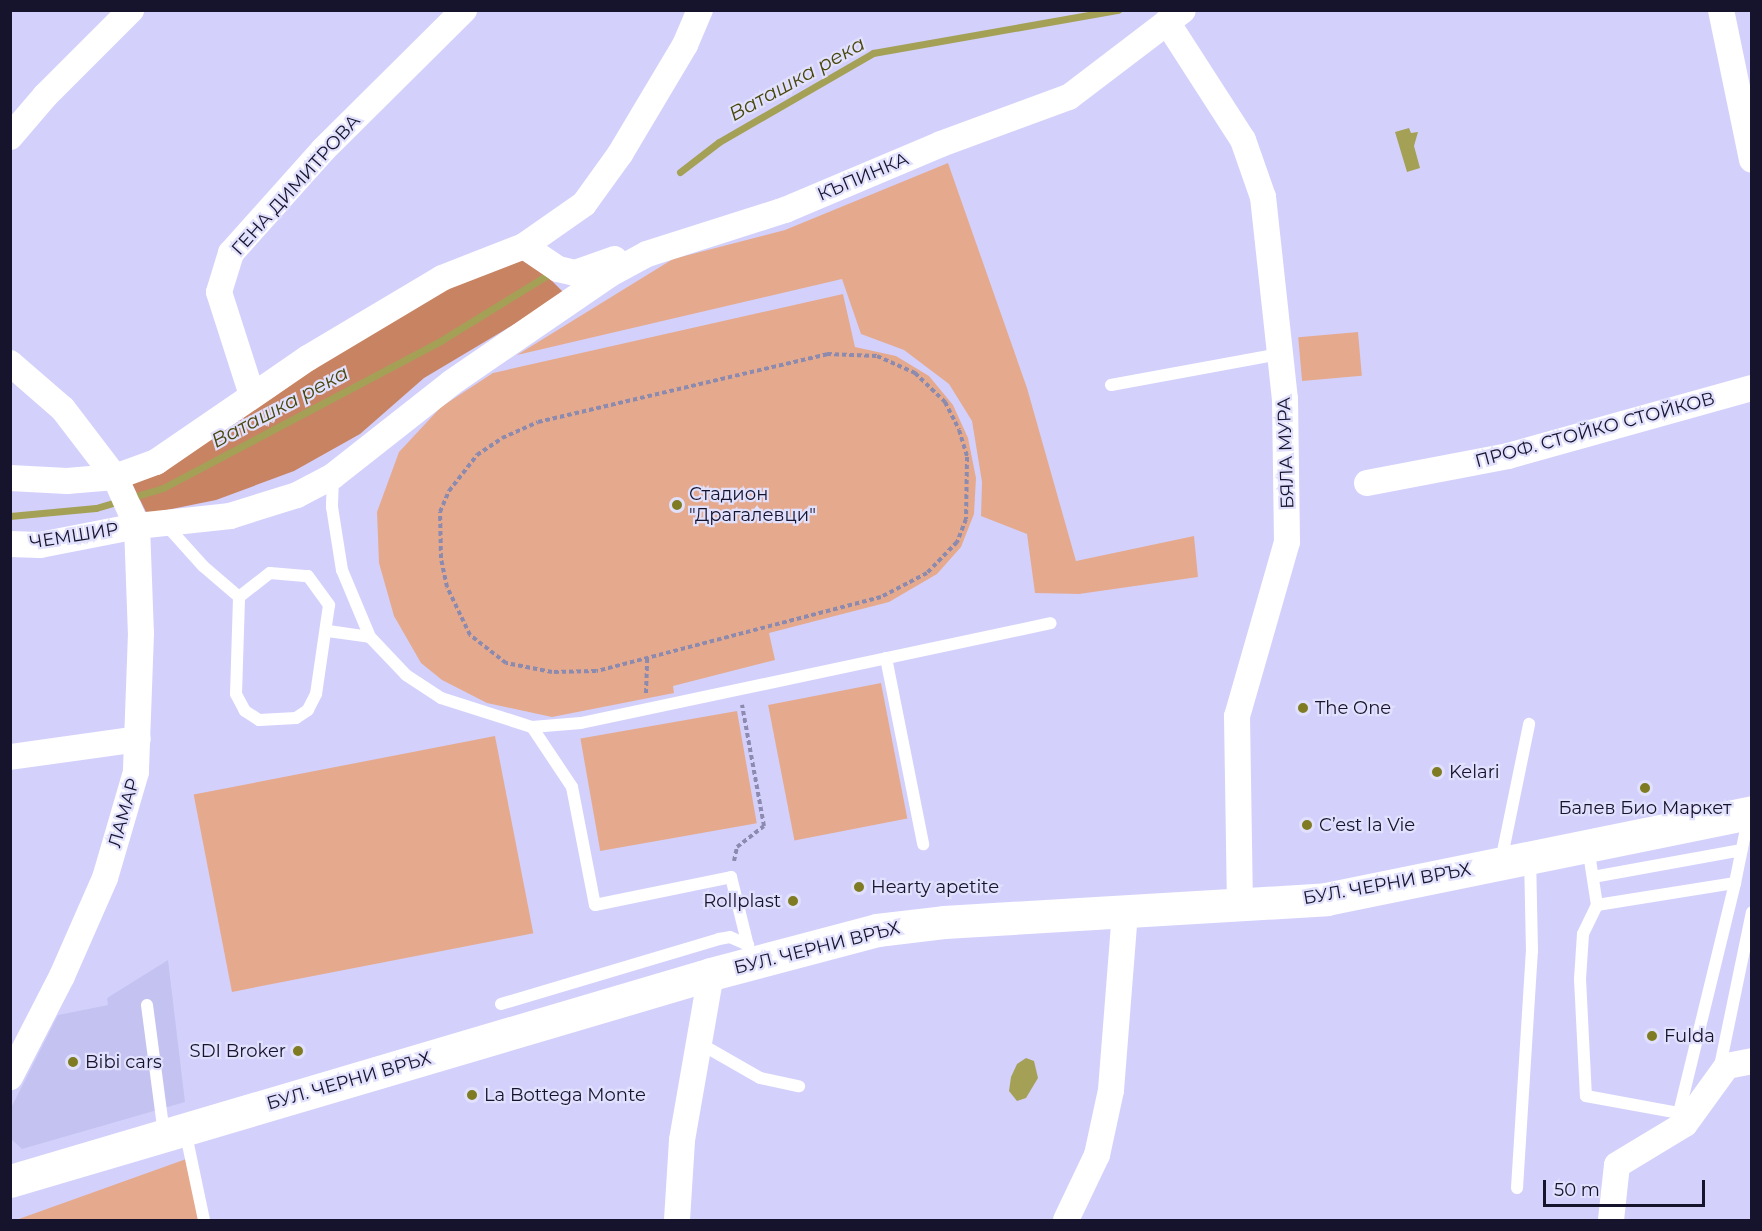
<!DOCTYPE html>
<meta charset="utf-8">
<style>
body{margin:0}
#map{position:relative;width:1762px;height:1231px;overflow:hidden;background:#d3d1fc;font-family:Montserrat,sans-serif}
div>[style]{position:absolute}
.built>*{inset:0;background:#c4c2f0}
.green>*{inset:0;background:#e5aa8d;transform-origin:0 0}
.forest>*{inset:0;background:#c88362}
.water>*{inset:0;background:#a4a157}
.stream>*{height:7px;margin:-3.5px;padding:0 3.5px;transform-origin:3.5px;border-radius:3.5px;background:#a4a157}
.path>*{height:4px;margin-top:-2px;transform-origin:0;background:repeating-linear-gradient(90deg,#8c8aae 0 4.5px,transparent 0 7.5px)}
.service>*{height:12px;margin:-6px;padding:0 6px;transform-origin:6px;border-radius:6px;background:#fff}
.minor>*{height:26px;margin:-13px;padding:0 13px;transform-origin:13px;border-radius:13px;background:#fff}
.secondary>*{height:33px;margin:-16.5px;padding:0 16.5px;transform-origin:16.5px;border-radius:16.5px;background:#fff}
.dots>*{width:16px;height:16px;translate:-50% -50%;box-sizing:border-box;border:3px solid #e1e0fd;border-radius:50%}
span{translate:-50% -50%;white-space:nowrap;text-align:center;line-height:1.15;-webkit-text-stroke:4.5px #e1e0fd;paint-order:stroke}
.street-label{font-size:18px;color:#16132c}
.poi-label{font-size:18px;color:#16132c}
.left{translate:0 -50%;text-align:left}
.right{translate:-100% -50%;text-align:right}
.water-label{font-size:20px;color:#49460b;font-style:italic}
.frame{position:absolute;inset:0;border:12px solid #16132c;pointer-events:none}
.scale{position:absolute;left:1543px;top:1180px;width:162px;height:27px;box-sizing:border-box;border:3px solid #16132c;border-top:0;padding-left:8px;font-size:18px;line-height:21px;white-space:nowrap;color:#16132c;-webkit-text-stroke:4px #e1e0fd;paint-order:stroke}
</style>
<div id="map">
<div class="built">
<div style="clip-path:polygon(168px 960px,185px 1102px,22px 1149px,11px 1139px,10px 1110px,58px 1015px,108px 1005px,107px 998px)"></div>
</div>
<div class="green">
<div style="clip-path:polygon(948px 163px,1027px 388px,1076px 561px,1194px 536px,1198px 577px,1079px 594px,1035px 593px,1027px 534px,981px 516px,982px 482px,972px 421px,949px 384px,904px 350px,861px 334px,842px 279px,517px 355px,673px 259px,785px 230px)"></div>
<div style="clip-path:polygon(843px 294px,855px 347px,896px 356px,929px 376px,953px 405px,968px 438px,976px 478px,974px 514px,961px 547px,937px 574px,889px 602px,769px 633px,775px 660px,673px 686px,674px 693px,552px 717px,487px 703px,442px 680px,421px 663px,394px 616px,379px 563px,377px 512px,399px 452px,441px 407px,493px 373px)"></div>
<div style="left:1358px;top:332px;width:44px;height:60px;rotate:85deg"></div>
<div style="left:881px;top:683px;width:138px;height:115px;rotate:79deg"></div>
<div style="left:737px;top:711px;width:114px;height:159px;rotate:80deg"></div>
<div style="left:495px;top:736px;width:201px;height:307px;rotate:79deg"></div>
<div style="clip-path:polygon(189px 1158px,199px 1220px,16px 1220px)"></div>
</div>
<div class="forest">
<div style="clip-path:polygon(526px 255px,565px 294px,424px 378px,360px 434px,294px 471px,216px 500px,147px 514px,130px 480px,330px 355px,475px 272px)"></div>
</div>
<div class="water">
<div style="clip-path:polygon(1409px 128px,1411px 133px,1418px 132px,1414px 146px,1420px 168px,1407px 172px,1395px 132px)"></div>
<div style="clip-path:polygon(1026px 1058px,1034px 1061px,1038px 1078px,1026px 1098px,1017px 1101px,1009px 1091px,1011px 1077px,1017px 1064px)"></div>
</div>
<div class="stream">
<div style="left:680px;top:172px;width:49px;rotate:-37.6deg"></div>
<div style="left:719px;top:142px;width:178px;rotate:-30deg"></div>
<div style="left:873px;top:53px;width:249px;rotate:-10deg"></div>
<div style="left:10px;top:516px;width:86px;rotate:-5.3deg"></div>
<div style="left:96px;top:508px;width:70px;rotate:-16.6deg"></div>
<div style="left:163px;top:488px;width:316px;rotate:-27.9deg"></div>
<div style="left:442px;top:340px;width:122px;rotate:-31.6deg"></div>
</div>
<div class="path">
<div style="left:827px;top:354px;width:50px;rotate:2.3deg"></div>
<div style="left:877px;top:356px;width:42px;rotate:24.1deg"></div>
<div style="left:915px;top:373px;width:42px;rotate:44deg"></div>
<div style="left:945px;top:402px;width:31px;rotate:63deg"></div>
<div style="left:959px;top:430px;width:28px;rotate:73deg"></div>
<div style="left:967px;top:457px;width:62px;rotate:90.9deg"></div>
<div style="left:966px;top:519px;width:25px;rotate:111deg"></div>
<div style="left:957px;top:542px;width:43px;rotate:134.1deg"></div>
<div style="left:927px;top:573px;width:52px;rotate:152.4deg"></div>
<div style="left:881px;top:597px;width:294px;rotate:165.4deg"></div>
<div style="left:596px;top:671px;width:44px;rotate:178.7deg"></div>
<div style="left:552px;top:672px;width:47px;rotate:-168.9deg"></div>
<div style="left:506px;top:663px;width:46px;rotate:-142.1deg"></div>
<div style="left:470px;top:635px;width:53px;rotate:-115.6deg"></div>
<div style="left:447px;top:587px;width:30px;rotate:-102deg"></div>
<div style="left:441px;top:558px;width:46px;rotate:-91.2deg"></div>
<div style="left:440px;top:512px;width:23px;rotate:-67deg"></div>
<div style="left:449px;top:491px;width:46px;rotate:-52.1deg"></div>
<div style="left:477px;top:455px;width:30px;rotate:-34deg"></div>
<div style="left:502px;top:438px;width:39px;rotate:-24deg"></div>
<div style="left:538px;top:422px;width:297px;rotate:-13.2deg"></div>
<div style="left:646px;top:693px;width:35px;rotate:-88deg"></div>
<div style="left:734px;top:861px;width:14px;rotate:-78deg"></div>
<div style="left:737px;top:847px;width:34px;rotate:-38deg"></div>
<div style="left:764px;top:826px;width:123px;rotate:-100.3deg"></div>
</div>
<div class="service">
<div style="left:1111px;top:385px;width:172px;rotate:-10.4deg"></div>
<div style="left:333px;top:476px;width:31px;rotate:92deg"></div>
<div style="left:332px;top:507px;width:64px;rotate:81deg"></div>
<div style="left:342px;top:570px;width:73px;rotate:67.3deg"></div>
<div style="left:370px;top:637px;width:52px;rotate:46.5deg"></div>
<div style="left:406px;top:675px;width:42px;rotate:33.3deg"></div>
<div style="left:441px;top:698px;width:96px;rotate:17.7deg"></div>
<div style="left:532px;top:727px;width:72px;rotate:56.3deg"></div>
<div style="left:572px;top:787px;width:120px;rotate:79deg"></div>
<div style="left:595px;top:905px;width:139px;rotate:-11.6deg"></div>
<div style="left:731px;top:877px;width:88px;rotate:76.1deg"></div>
<div style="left:167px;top:526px;width:54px;rotate:48deg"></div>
<div style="left:203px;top:566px;width:48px;rotate:40.7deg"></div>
<div style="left:270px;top:573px;width:38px;rotate:5deg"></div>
<div style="left:308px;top:576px;width:36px;rotate:54deg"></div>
<div style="left:329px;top:605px;width:90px;rotate:98.3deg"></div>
<div style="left:316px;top:694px;width:18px;rotate:117deg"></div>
<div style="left:308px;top:710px;width:14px;rotate:146deg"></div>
<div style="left:296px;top:718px;width:37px;rotate:177deg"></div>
<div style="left:259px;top:720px;width:17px;rotate:-147deg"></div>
<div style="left:245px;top:711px;width:19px;rotate:-118deg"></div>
<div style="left:236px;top:694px;width:97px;rotate:-88.2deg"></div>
<div style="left:239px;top:597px;width:39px;rotate:-38deg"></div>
<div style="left:328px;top:631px;width:42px;rotate:8.1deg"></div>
<div style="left:886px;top:658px;width:190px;rotate:78.7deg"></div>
<div style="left:532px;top:727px;width:49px;rotate:-4.7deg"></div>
<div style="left:581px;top:723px;width:480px;rotate:-12deg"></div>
<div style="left:1588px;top:847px;width:59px;rotate:81.2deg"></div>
<div style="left:1597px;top:905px;width:140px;rotate:-9.1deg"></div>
<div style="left:1735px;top:883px;width:70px;rotate:-78.5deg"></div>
<div style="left:1501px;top:861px;width:140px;rotate:-78.4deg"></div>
<div style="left:1593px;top:877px;width:151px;rotate:-10.3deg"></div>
<div style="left:1597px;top:905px;width:32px;rotate:116deg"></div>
<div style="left:1583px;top:934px;width:45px;rotate:93.8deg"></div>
<div style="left:1580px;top:979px;width:117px;rotate:87.1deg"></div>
<div style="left:1586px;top:1096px;width:95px;rotate:10.4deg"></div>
<div style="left:1679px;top:1113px;width:237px;rotate:-76.3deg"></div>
<div style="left:501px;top:1004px;width:227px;rotate:-16.6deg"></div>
<div style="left:719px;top:939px;width:11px;rotate:-10deg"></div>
<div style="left:730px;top:937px;width:20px;rotate:24deg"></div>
<div style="left:147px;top:1005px;width:130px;rotate:82.5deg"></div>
<div style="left:699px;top:1043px;width:70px;rotate:29.8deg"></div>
<div style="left:760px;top:1078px;width:40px;rotate:12deg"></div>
<div style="left:1719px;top:1071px;width:162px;rotate:-78.3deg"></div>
<div style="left:185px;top:1130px;width:92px;rotate:78.1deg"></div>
<div style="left:1517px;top:1188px;width:237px;rotate:-86.4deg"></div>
<div style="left:1532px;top:951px;width:93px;rotate:-91.2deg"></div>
</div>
<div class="minor">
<div style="left:1721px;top:10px;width:153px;rotate:78.3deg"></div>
<div style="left:1167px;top:22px;width:140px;rotate:57.2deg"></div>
<div style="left:1243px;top:140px;width:60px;rotate:70.7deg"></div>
<div style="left:1263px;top:197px;width:203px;rotate:83.8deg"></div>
<div style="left:1285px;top:399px;width:143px;rotate:89.2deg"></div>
<div style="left:1287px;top:542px;width:181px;rotate:106deg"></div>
<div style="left:1237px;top:716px;width:188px;rotate:89.1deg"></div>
<div style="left:10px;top:137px;width:54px;rotate:-49.5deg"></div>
<div style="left:45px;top:96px;width:122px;rotate:-45deg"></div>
<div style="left:524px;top:246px;width:41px;rotate:34.1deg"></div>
<div style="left:558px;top:269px;width:17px;rotate:13deg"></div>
<div style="left:575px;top:273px;width:42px;rotate:-19.3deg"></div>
<div style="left:10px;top:363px;width:70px;rotate:41deg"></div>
<div style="left:63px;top:409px;width:86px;rotate:52.6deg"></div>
<div style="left:115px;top:477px;width:54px;rotate:65.8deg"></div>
<div style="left:137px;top:526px;width:107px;rotate:87.9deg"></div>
<div style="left:141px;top:633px;width:139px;rotate:92.1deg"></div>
<div style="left:136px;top:772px;width:110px;rotate:106.3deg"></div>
<div style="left:105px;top:878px;width:107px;rotate:113.7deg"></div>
<div style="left:62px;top:976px;width:114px;rotate:117.2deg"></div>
<div style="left:252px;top:395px;width:108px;rotate:-107.8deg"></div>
<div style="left:219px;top:292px;width:41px;rotate:-72.9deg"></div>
<div style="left:231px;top:253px;width:138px;rotate:-48.2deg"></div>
<div style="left:323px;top:150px;width:199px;rotate:-44.8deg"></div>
<div style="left:10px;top:478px;width:57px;rotate:3deg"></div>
<div style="left:67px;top:481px;width:48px;rotate:-4.8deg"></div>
<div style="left:115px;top:477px;width:44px;rotate:-20.1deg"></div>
<div style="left:156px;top:462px;width:184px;rotate:-34.4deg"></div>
<div style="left:308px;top:358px;width:156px;rotate:-30.8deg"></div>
<div style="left:442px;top:278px;width:88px;rotate:-21.3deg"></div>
<div style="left:524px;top:246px;width:73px;rotate:-35deg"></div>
<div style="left:584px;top:204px;width:62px;rotate:-54.2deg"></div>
<div style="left:620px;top:154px;width:127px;rotate:-59.2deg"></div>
<div style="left:685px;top:45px;width:38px;rotate:-67deg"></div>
<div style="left:1367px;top:483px;width:144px;rotate:-10.8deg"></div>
<div style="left:1508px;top:456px;width:253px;rotate:-15.6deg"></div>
<div style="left:10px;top:544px;width:30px;rotate:2deg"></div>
<div style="left:40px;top:545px;width:99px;rotate:-11.1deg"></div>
<div style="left:137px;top:526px;width:94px;rotate:-6.1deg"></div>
<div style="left:230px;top:516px;width:70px;rotate:-17.4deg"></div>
<div style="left:297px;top:495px;width:41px;rotate:-27.8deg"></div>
<div style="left:333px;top:476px;width:150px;rotate:-38.2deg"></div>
<div style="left:451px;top:383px;width:193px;rotate:-34.4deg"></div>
<div style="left:610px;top:274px;width:42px;rotate:-28.4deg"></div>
<div style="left:647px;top:254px;width:145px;rotate:-17.7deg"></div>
<div style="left:785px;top:210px;width:169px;rotate:-22.9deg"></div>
<div style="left:941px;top:144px;width:136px;rotate:-20.2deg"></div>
<div style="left:1069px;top:97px;width:143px;rotate:-37.3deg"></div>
<div style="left:10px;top:757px;width:129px;rotate:-8deg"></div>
<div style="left:677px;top:1220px;width:80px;rotate:-86.4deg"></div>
<div style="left:682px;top:1140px;width:169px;rotate:-80.1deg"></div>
<div style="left:1066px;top:1220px;width:72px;rotate:-64.5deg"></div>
<div style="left:1097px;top:1155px;width:66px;rotate:-77.8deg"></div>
<div style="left:1111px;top:1090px;width:179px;rotate:-85.5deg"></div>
<div style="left:1611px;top:1220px;width:55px;rotate:-83.8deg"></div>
<div style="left:1617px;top:1165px;width:79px;rotate:-31.1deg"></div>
<div style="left:1685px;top:1124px;width:72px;rotate:-54.1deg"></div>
<div style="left:1727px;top:1066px;width:25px;rotate:-11deg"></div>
</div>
<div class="secondary">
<div style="left:10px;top:1181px;width:731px;rotate:-16.45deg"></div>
<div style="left:711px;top:974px;width:172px;rotate:-14.8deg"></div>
<div style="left:877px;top:930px;width:67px;rotate:-6.8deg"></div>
<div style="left:944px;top:922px;width:383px;rotate:-3.4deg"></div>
<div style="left:1326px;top:899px;width:435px;rotate:-11.5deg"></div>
</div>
<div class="dots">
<div style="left:677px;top:505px;background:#7f7b22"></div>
<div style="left:1303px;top:708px;background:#7f7b22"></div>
<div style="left:1437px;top:772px;background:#7f7b22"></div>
<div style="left:1645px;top:788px;background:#7f7b22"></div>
<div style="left:1307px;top:825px;background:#7f7b22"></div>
<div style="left:859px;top:887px;background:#7f7b22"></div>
<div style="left:793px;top:901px;background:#7f7b22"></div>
<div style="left:1652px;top:1036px;background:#7f7b22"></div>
<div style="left:298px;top:1051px;background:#7f7b22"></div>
<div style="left:73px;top:1062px;background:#7f7b22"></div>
<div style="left:472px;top:1095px;background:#7f7b22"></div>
</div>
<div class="street-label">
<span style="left:863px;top:177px;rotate:-23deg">КЪПИНКА</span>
<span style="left:296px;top:185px;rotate:-48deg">ГЕНА ДИМИТРОВА</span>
<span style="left:1595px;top:430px;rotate:-15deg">ПРОФ. СТОЙКО СТОЙКОВ</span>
<span style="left:1286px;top:453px;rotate:-92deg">БЯЛА МУРА</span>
<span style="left:74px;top:536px;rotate:-9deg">ЧЕМШИР</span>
<span style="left:124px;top:813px;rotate:-74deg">ЛАМАР</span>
<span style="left:1387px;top:884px;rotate:-10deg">БУЛ. ЧЕРНИ ВРЪХ</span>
<span style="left:817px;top:948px;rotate:-14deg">БУЛ. ЧЕРНИ ВРЪХ</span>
<span style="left:349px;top:1081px;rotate:-16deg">БУЛ. ЧЕРНИ ВРЪХ</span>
</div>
<div class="poi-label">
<span class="left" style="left:689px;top:505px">Стадион<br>"Драгалевци"</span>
<span class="left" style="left:1315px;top:708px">The One</span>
<span class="left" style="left:1449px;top:772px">Kelari</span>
<span style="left:1645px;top:808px">Балев Био Маркет</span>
<span class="left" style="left:1319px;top:825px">C’est la Vie</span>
<span class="left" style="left:871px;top:887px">Hearty apetite</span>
<span class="right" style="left:781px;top:901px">Rollplast</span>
<span class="left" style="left:1664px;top:1036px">Fulda</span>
<span class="right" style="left:286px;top:1051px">SDI Broker</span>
<span class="left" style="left:85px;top:1062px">Bibi cars</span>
<span class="left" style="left:484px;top:1095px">La Bottega Monte</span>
</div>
<div class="water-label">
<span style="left:797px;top:79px;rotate:-29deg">Ваташка река</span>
<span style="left:280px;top:407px;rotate:-28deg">Ваташка река</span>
</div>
<div class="frame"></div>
<div class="scale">50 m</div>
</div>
